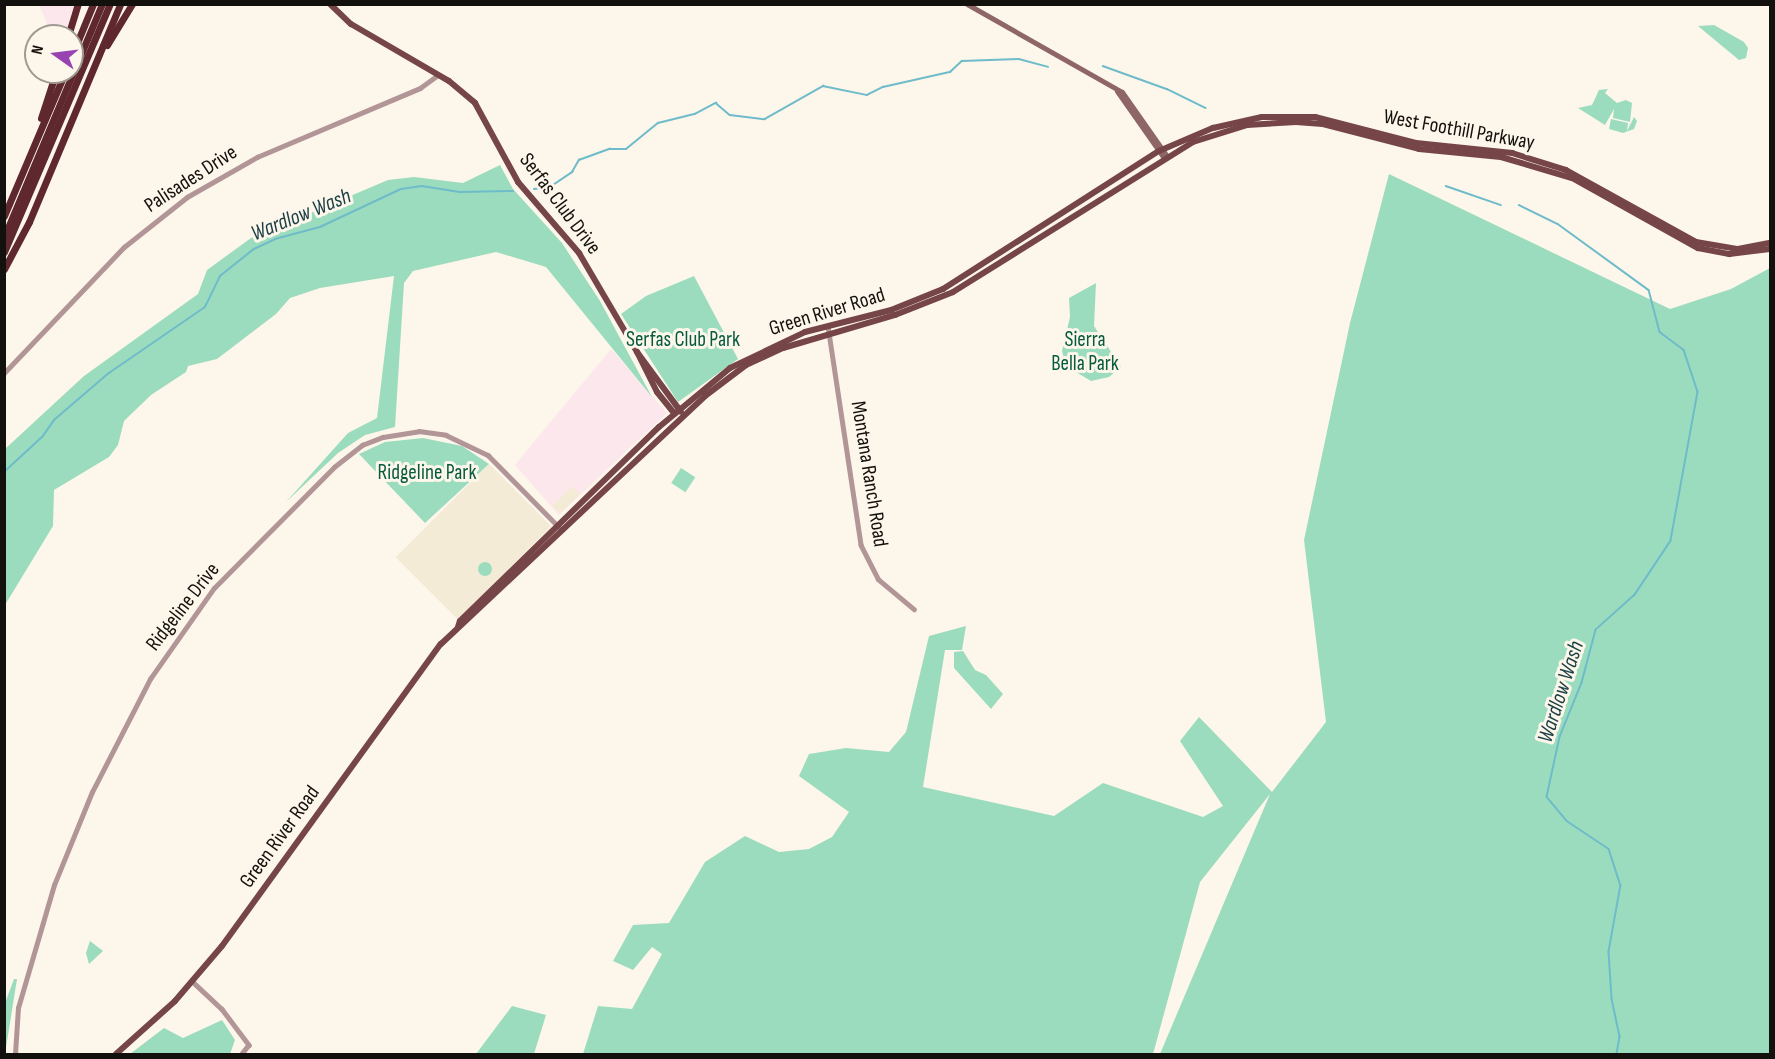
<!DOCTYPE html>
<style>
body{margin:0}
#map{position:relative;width:1775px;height:1059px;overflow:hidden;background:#fdf6ea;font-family:"Sofia Sans Condensed",sans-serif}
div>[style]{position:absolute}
.commercial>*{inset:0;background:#fce7ed}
.built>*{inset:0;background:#f4ebd7;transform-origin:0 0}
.green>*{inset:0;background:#9cdcbe;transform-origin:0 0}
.round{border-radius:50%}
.stream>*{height:1.5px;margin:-0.75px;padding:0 0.75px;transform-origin:0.75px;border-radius:0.75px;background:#6ebbca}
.tertiary>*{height:4.5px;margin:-2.25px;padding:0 2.25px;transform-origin:2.25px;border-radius:2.25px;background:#b29596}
.secondary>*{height:5px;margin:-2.5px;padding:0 2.5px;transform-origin:2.5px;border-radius:2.5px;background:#8f6668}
.primary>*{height:6px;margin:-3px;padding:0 3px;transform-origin:3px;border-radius:3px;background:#754548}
.motorway>*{height:7px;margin:-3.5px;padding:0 3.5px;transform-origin:3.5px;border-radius:3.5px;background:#5e282e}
span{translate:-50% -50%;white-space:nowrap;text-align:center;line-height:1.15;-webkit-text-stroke:6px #fdf6ea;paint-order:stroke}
.street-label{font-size:21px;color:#13110d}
.park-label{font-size:21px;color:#065a3e}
.water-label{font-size:22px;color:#193e45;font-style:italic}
.frame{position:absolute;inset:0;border:6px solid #13110d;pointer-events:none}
.north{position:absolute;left:24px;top:24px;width:60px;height:60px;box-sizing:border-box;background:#fdf6ea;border:2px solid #9f9a92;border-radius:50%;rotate:284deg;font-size:16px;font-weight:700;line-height:24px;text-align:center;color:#13110d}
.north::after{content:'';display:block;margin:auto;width:21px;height:27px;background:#9743b1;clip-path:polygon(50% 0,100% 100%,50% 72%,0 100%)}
</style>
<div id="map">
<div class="commercial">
<div style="clip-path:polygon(39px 5px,74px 5px,65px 33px,49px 28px)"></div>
<div style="clip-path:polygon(611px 349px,667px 413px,559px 515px,515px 465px)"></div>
</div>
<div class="built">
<div style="left:489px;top:464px;width:88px;height:132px;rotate:45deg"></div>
<div style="left:572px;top:486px;width:11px;height:28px;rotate:45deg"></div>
</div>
<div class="green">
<div style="clip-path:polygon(1714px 25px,1744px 42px,1748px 48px,1746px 58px,1739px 60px,1698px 26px)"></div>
<div style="clip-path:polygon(1608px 89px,1605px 93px,1617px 103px,1626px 100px,1632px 103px,1630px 122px,1613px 118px,1614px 109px,1605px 125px,1578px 108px,1592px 105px,1599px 90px)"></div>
<div style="clip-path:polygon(1634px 117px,1637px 121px,1634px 129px,1623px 133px,1609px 129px,1611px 119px,1628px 123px,1627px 131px)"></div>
<div style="clip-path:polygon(500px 165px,513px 189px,562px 243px,600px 301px,652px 397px,546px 267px,496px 252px,413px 271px,404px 283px,395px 427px,365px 435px,338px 453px,286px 502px,348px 433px,377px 418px,394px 276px,320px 288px,290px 298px,276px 314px,217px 359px,188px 366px,186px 372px,151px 395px,124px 421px,118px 445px,109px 457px,54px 490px,53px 526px,5px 605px,5px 449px,84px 376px,198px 294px,207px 270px,251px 238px,388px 180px,414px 177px,463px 183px)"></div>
<div style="clip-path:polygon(1389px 174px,1670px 309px,1731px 289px,1770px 268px,1770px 1054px,1160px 1054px,1270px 794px,1200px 882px,1153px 1054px,583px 1054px,598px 1006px,632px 1009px,662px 954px,652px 947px,633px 970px,613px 961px,633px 925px,669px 923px,705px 862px,745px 836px,779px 852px,809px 849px,832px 837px,849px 812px,799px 776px,809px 754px,846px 748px,889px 752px,906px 732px,929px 636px,966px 626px,962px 650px,945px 650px,923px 787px,1054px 816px,1103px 783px,1203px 817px,1223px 806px,1180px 741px,1199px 717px,1272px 792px,1326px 722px,1304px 540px,1350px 323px)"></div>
<div style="clip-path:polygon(694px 276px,738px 359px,678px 402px,621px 314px,646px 296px)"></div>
<div style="clip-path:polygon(1096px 283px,1094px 326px,1121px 367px,1109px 377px,1091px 381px,1066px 366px,1062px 351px,1070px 317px,1069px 298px)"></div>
<div style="clip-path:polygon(423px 438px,462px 446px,489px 464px,425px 523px,359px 454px,385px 442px)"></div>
<div style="left:681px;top:468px;width:17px;height:18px;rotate:33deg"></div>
<div class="round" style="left:478px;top:562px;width:14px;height:14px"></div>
<div style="clip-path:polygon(963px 651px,975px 670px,986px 675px,1003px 694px,991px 709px,954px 668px,954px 652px)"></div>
<div style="clip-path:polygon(90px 941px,103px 951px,89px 964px,86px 953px)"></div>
<div style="clip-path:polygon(14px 979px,17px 979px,5px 1054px,5px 1003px)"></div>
<div style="clip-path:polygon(512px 1006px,546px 1015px,534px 1054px,476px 1054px)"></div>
<div style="clip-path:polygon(222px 1020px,235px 1040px,230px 1054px,130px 1054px,164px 1028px,183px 1038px)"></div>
</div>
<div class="stream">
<div style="left:1103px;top:66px;width:68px;rotate:19.8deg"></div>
<div style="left:1167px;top:89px;width:43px;rotate:26deg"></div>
<div style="left:1446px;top:186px;width:58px;rotate:19.1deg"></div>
<div style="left:534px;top:189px;width:16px;rotate:-7deg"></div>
<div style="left:550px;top:187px;width:27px;rotate:-34deg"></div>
<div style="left:572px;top:172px;width:14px;rotate:-60deg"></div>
<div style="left:579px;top:160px;width:33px;rotate:-20deg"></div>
<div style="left:610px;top:149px;width:16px"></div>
<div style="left:626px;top:149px;width:41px;rotate:-39.1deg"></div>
<div style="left:658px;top:123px;width:38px;rotate:-14deg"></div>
<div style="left:695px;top:114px;width:24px;rotate:-28deg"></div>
<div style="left:716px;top:103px;width:18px;rotate:41deg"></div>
<div style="left:730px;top:115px;width:35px;rotate:7deg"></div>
<div style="left:765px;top:119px;width:67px;rotate:-29.6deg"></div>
<div style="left:823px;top:86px;width:45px;rotate:11.6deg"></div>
<div style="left:867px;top:95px;width:18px;rotate:-27deg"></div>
<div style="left:883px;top:87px;width:69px;rotate:-12.6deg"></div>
<div style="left:950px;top:72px;width:16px;rotate:-43deg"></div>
<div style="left:962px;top:61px;width:57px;rotate:-2deg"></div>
<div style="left:1019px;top:59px;width:30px;rotate:15deg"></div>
<div style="left:1519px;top:205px;width:43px;rotate:26deg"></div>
<div style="left:1558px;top:224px;width:112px;rotate:36deg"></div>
<div style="left:1649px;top:290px;width:43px;rotate:75.3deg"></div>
<div style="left:1660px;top:332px;width:30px;rotate:37deg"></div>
<div style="left:1684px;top:350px;width:44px;rotate:71.6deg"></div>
<div style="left:1698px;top:392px;width:151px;rotate:100.3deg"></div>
<div style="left:1671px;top:541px;width:65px;rotate:123.7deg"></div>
<div style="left:1635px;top:595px;width:52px;rotate:138.1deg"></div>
<div style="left:1596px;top:630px;width:55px;rotate:104.8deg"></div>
<div style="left:1582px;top:683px;width:58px;rotate:112.2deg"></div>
<div style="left:1560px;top:737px;width:61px;rotate:102.2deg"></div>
<div style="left:1547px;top:797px;width:31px;rotate:50deg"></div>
<div style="left:1567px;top:821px;width:50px;rotate:33.7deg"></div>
<div style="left:1609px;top:849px;width:38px;rotate:72deg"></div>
<div style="left:1621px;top:885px;width:68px;rotate:100.2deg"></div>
<div style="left:1609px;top:952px;width:47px;rotate:86.3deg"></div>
<div style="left:1612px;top:999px;width:39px;rotate:78deg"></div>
<div style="left:1620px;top:1037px;width:17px;rotate:100deg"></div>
<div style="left:4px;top:472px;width:53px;rotate:-42.7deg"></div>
<div style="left:43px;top:436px;width:19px;rotate:-55deg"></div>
<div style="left:54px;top:420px;width:72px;rotate:-40.5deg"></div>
<div style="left:109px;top:373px;width:116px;rotate:-34.5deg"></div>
<div style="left:205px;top:307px;width:34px;rotate:-64deg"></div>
<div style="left:220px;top:276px;width:43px;rotate:-38.5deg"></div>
<div style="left:254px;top:249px;width:23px;rotate:-25deg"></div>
<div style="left:275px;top:239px;width:47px;rotate:-14.9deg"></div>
<div style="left:320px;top:227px;width:89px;rotate:-25.1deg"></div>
<div style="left:401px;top:189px;width:21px;rotate:-8deg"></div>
<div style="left:422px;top:186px;width:38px;rotate:9deg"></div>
<div style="left:460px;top:192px;width:53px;rotate:-1.1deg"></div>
</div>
<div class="tertiary">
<div style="left:828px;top:326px;width:221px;rotate:81.4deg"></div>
<div style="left:861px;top:545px;width:38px;rotate:63deg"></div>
<div style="left:878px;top:579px;width:47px;rotate:39.8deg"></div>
<div style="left:4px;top:373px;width:174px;rotate:-46.4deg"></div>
<div style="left:124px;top:247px;width:80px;rotate:-38.4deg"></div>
<div style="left:187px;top:197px;width:81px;rotate:-29.7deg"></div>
<div style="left:257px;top:157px;width:177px;rotate:-22.9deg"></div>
<div style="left:420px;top:88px;width:22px;rotate:-36deg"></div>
<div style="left:193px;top:982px;width:40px;rotate:43deg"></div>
<div style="left:222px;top:1009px;width:45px;rotate:53.1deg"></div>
<div style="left:249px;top:1045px;width:11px;rotate:128deg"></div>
<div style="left:15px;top:1054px;width:46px;rotate:-86.3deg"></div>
<div style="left:18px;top:1008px;width:128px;rotate:-73.7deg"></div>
<div style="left:54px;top:885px;width:100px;rotate:-67.8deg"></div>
<div style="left:92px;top:792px;width:127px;rotate:-62.8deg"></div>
<div style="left:150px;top:679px;width:111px;rotate:-54.9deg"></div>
<div style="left:214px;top:588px;width:170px;rotate:-45.2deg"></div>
<div style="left:334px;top:467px;width:36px;rotate:-38deg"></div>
<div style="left:362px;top:445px;width:22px;rotate:-21deg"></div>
<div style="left:383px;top:437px;width:36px;rotate:-9deg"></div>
<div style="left:419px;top:431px;width:27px;rotate:8deg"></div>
<div style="left:446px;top:435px;width:47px;rotate:25.5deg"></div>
<div style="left:488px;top:455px;width:101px;rotate:45.4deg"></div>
</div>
<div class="secondary">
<div style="left:967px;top:4px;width:178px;rotate:29.6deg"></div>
<div style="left:1122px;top:92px;width:78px;rotate:54.9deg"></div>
<div style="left:1117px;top:91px;width:82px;rotate:55deg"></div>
</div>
<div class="primary">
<div style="left:330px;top:4px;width:29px;rotate:44deg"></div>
<div style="left:351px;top:24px;width:113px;rotate:30.2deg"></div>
<div style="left:449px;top:81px;width:34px;rotate:40deg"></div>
<div style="left:475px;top:103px;width:90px;rotate:61.4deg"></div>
<div style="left:518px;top:182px;width:94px;rotate:49.3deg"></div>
<div style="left:579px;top:253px;width:115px;rotate:59.6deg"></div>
<div style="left:637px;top:352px;width:74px;rotate:53.7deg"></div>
<div style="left:637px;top:352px;width:45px;rotate:63.4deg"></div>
<div style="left:657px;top:392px;width:28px;rotate:51deg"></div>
<div style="left:458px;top:627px;width:6px;rotate:-72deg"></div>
<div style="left:460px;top:621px;width:278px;rotate:-44.3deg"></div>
<div style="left:659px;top:427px;width:92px;rotate:-39.7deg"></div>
<div style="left:730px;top:368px;width:83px;rotate:-25.6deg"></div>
<div style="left:805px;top:332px;width:89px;rotate:-14.3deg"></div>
<div style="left:891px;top:310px;width:56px;rotate:-22deg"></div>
<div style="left:943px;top:289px;width:256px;rotate:-32.6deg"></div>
<div style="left:1159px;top:151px;width:59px;rotate:-23.1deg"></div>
<div style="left:1213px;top:128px;width:50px;rotate:-12.7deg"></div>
<div style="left:1262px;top:117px;width:53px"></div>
<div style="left:1315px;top:117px;width:104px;rotate:14.4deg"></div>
<div style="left:1416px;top:143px;width:97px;rotate:5.9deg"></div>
<div style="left:1512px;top:153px;width:57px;rotate:17.5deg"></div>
<div style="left:1566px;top:170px;width:149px;rotate:29deg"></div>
<div style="left:1696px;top:242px;width:43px;rotate:9.5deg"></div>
<div style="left:1738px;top:249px;width:33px;rotate:-11deg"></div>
<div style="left:116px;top:1054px;width:79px;rotate:-41.9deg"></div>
<div style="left:175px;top:1001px;width:72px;rotate:-49.5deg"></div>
<div style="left:222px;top:946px;width:373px;rotate:-54.1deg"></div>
<div style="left:441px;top:644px;width:362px;rotate:-43.2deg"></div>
<div style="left:705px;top:396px;width:51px;rotate:-37.1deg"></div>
<div style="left:746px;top:365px;width:41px;rotate:-24.7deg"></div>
<div style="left:783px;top:348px;width:117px;rotate:-16.4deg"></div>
<div style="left:895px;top:315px;width:62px;rotate:-21.6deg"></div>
<div style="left:953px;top:292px;width:283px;rotate:-32deg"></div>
<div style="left:1193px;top:142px;width:57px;rotate:-17.5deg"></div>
<div style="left:1247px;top:125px;width:49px;rotate:-3.5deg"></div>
<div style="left:1296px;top:122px;width:27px;rotate:4deg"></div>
<div style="left:1323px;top:124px;width:99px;rotate:14.6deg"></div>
<div style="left:1419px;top:149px;width:82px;rotate:5.6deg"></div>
<div style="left:1501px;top:157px;width:74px;rotate:16.5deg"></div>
<div style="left:1572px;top:178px;width:144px;rotate:29.1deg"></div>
<div style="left:1698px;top:248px;width:32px;rotate:11deg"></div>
<div style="left:1729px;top:254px;width:41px;rotate:-7deg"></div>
</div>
<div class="motorway">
<div style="left:68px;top:36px;width:34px;rotate:-73deg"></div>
<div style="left:107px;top:45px;width:48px;rotate:-58.6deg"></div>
<div style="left:72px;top:55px;width:55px;rotate:-67.6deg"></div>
<div style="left:41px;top:118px;width:48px;rotate:-71.9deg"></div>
<div style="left:4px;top:216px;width:156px;rotate:-67deg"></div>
<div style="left:4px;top:237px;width:253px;rotate:-67.2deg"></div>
<div style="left:4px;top:252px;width:270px;rotate:-66.9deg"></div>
<div style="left:4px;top:269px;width:53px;rotate:-62deg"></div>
<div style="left:29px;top:222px;width:236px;rotate:-67.3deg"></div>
</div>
<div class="street-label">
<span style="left:1459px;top:130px;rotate:10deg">West Foothill Parkway</span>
<span style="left:191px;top:179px;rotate:-33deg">Palisades Drive</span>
<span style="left:560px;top:204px;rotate:53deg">Serfas Club Drive</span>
<span style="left:827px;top:312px;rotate:-17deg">Green River Road</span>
<span style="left:869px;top:474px;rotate:81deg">Montana Ranch Road</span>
<span style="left:183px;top:607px;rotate:-52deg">Ridgeline Drive</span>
<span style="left:280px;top:837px;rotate:-54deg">Green River Road</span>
</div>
<div class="park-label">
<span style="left:683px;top:340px">Serfas Club Park</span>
<span style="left:1085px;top:352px">Sierra<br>Bella Park</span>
<span style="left:427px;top:473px">Ridgeline Park</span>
</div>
<div class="water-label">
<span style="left:301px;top:215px;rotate:-22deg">Wardlow Wash</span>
<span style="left:1561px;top:692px;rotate:-72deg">Wardlow Wash</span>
</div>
<div class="frame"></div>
<div class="north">N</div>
</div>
